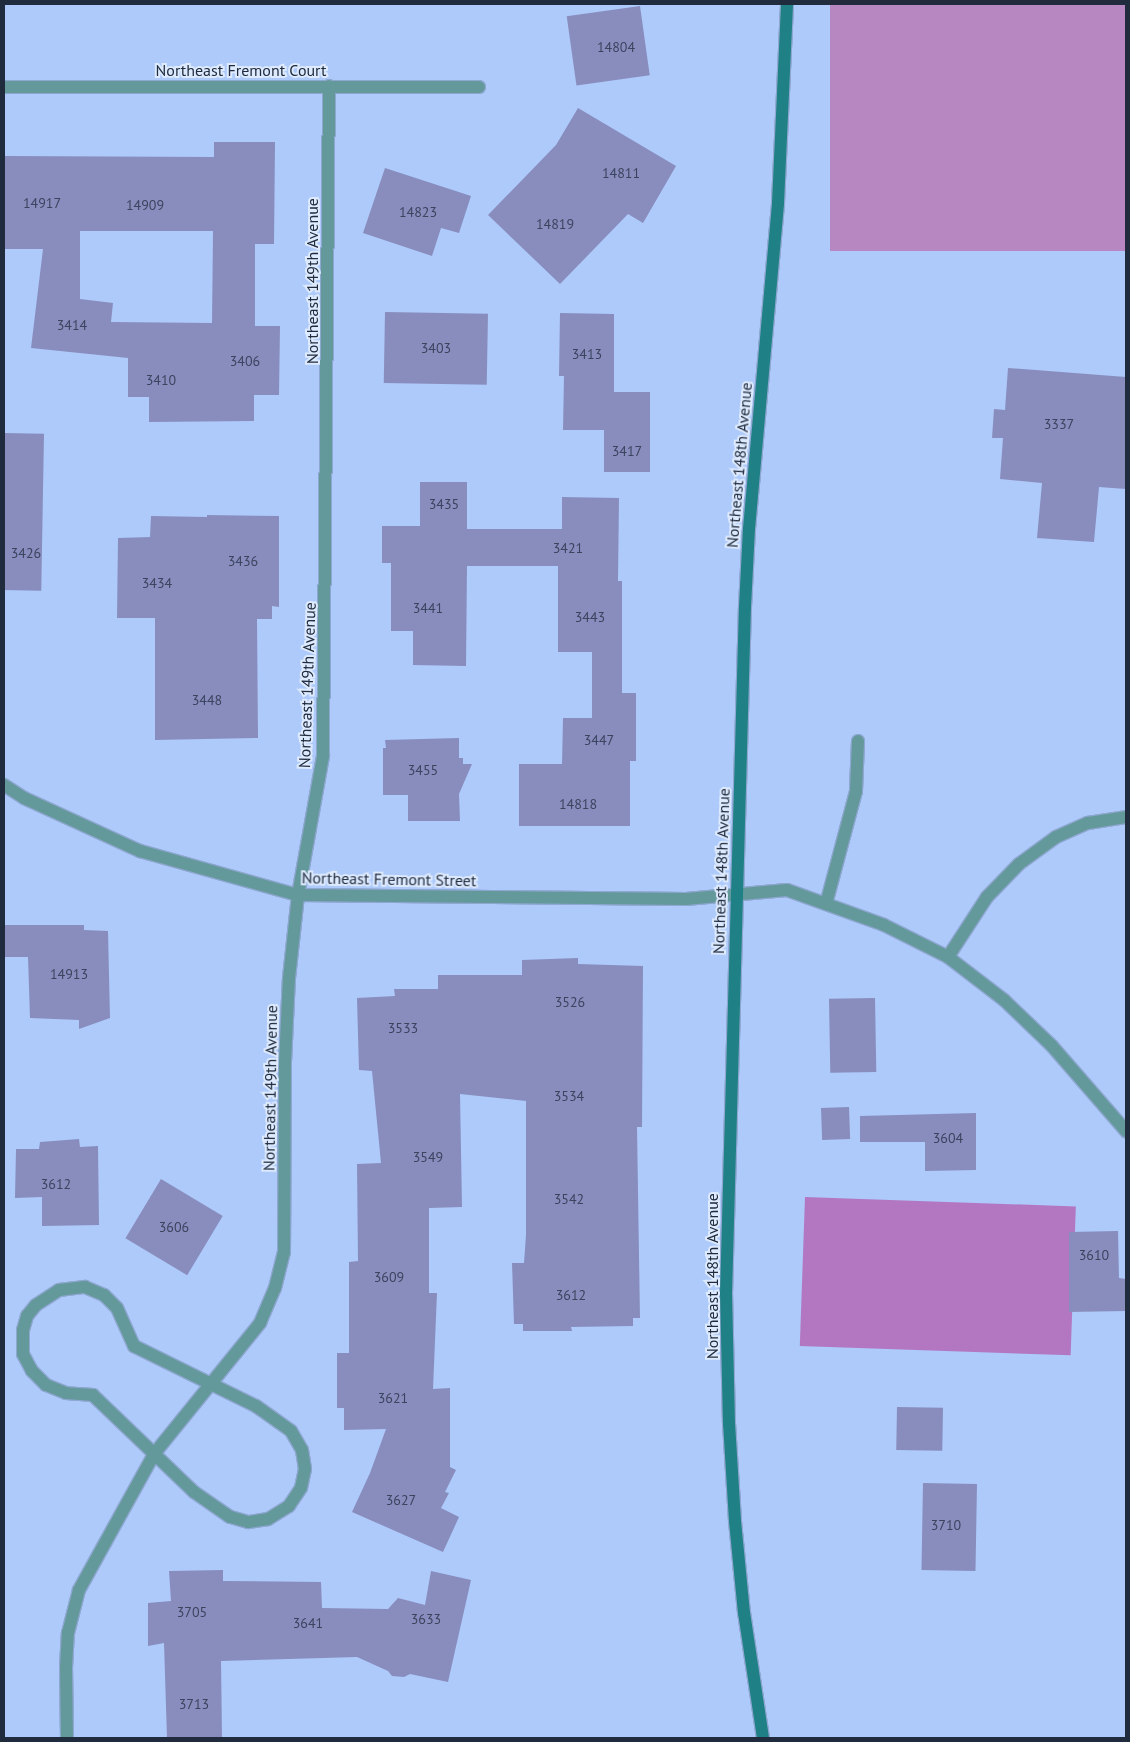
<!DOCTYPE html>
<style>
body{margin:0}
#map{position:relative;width:1130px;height:1742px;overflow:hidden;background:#adcafa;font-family:"PT Sans",sans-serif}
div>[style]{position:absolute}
.green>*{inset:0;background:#b687c1;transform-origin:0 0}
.forest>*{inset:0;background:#b377c2;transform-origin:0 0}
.building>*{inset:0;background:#888dbe;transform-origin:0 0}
.roads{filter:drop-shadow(1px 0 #8ea7d1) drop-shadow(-1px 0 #8ea7d1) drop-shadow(0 1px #8ea7d1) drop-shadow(0 -1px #8ea7d1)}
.minor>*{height:12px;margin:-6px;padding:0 6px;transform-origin:6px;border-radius:6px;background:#64999b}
.secondary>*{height:12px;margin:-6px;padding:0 6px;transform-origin:6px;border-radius:6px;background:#1f8085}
span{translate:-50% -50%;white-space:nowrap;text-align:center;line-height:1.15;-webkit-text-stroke:4px #deeafe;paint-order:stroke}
.number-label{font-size:14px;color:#3a445e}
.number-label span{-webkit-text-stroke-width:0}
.street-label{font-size:16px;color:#202c3e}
.frame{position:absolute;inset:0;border:5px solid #202c3e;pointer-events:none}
</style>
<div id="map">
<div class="green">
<div style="left:830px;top:4px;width:296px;height:247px"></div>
</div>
<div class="forest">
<div style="left:805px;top:1197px;width:271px;height:149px;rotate:2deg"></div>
</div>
<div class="building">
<div style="left:640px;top:6px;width:70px;height:74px;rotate:82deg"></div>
<div style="clip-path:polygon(578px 108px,676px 166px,643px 223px,628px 214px,560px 284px,488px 215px,556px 145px)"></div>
<div style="clip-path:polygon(evenodd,214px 142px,275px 142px,274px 244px,255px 244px,255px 326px,280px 326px,279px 395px,254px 395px,254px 421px,149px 422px,149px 397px,128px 397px,128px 358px,31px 348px,43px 249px,4px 249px,5px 156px,214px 157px,214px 142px,80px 231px,213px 231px,212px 323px,111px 322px,113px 303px,80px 299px,80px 231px)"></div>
<div style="clip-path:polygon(385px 168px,471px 196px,459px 233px,441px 228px,432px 256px,363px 233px)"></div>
<div style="left:385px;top:312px;width:103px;height:71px;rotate:1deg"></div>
<div style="clip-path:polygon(560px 313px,614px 314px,614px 392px,650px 392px,650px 472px,604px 472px,604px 430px,563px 430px,564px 376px,559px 376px)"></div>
<div style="clip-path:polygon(1008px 368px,1126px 377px,1126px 489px,1099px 487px,1094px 542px,1037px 538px,1042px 483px,1000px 479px,1003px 438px,992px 438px,994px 409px,1005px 410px)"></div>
<div style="left:4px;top:433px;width:40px;height:157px;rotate:1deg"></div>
<div style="clip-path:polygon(420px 482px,467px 482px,467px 529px,562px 529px,562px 497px,619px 498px,618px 581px,622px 581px,622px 693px,636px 693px,636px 761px,630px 761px,630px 826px,519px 826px,519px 764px,562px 764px,563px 718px,592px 718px,592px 652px,558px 652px,558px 566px,467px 566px,466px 666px,413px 665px,413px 631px,391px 631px,391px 563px,382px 563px,382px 526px,420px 526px)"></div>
<div style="clip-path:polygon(207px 515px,279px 516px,279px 607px,272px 606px,272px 619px,257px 619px,258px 738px,155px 740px,155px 618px,117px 618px,118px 538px,150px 537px,151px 516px,207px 517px)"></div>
<div style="clip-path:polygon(459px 738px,459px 758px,463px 758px,463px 764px,472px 764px,459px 794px,460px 821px,408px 821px,408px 795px,383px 795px,383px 748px,386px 748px,385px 740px)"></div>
<div style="clip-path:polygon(4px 925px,84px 925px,84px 930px,108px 931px,110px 1018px,79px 1029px,79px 1020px,30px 1018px,28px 957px,4px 957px)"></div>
<div style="clip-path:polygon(578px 958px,578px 964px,643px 966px,642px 1127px,637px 1127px,640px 1318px,633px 1318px,633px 1326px,571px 1327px,572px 1331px,523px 1331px,523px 1324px,514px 1324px,512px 1263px,524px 1263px,526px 1235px,526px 1101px,460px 1094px,462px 1207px,429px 1208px,429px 1293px,437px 1293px,433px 1389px,450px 1388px,450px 1467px,456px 1470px,445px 1492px,449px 1493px,441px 1508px,459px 1517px,443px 1552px,352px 1512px,370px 1473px,386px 1429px,344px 1430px,344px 1408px,337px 1408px,337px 1353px,349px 1353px,349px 1262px,358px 1261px,357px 1164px,381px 1163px,372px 1071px,359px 1070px,357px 998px,395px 996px,394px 989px,438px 989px,438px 975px,522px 975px,522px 960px)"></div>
<div style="left:875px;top:998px;width:74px;height:46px;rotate:89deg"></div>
<div style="left:849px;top:1107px;width:32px;height:28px;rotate:88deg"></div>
<div style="clip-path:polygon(976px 1113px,976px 1170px,925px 1171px,925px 1142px,860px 1142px,860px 1116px)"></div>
<div style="clip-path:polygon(79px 1139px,80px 1147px,98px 1146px,99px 1225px,42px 1226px,42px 1197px,15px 1198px,16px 1149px,39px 1149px,40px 1142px)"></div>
<div style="left:161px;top:1179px;width:72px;height:69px;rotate:31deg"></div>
<div style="clip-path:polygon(1118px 1231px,1119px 1278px,1126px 1279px,1126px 1311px,1069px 1312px,1069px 1232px)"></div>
<div style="left:897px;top:1407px;width:46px;height:43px;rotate:1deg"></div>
<div style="left:923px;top:1483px;width:54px;height:87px;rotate:1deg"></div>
<div style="clip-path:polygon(223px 1570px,223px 1581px,321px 1582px,322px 1608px,388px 1609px,398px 1598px,425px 1605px,431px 1571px,471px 1580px,448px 1682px,410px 1674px,404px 1677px,392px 1676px,388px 1671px,357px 1657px,221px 1661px,222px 1738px,167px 1738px,164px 1643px,148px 1646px,148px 1603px,171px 1601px,169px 1571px)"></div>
</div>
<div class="roads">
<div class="minor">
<div style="left:4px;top:87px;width:475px"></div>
<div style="left:4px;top:785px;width:24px;rotate:33deg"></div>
<div style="left:24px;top:798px;width:128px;rotate:24.6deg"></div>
<div style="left:140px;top:851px;width:164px;rotate:15.6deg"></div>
<div style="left:298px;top:895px;width:388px;rotate:0.6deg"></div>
<div style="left:686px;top:899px;width:101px;rotate:-5.1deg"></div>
<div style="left:787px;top:890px;width:103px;rotate:19.8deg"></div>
<div style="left:884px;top:925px;width:72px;rotate:26.6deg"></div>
<div style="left:948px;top:957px;width:71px;rotate:37.5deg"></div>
<div style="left:1004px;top:1000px;width:66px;rotate:43.8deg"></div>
<div style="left:1052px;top:1046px;width:113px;rotate:49deg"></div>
<div style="left:826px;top:904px;width:117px;rotate:-75.1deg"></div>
<div style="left:856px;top:791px;width:50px;rotate:-87.7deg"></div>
<div style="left:948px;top:957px;width:72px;rotate:-57deg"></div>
<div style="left:987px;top:897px;width:46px;rotate:-45.9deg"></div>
<div style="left:1019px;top:864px;width:46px;rotate:-36.1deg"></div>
<div style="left:1056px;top:837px;width:35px;rotate:-24deg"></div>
<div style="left:1088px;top:823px;width:38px;rotate:-9deg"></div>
<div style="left:85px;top:1287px;width:21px;rotate:23deg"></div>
<div style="left:104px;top:1295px;width:18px;rotate:45deg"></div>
<div style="left:117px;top:1308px;width:42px;rotate:65.9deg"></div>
<div style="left:134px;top:1346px;width:136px;rotate:26.2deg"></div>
<div style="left:256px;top:1406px;width:43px;rotate:35.5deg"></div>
<div style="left:291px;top:1431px;width:22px;rotate:60deg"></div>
<div style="left:302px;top:1450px;width:19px;rotate:81deg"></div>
<div style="left:305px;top:1469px;width:19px;rotate:102deg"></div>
<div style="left:301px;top:1488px;width:22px;rotate:124deg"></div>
<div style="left:289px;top:1506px;width:25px;rotate:148deg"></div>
<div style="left:268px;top:1519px;width:20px;rotate:171deg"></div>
<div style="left:248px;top:1522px;width:19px;rotate:-164deg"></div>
<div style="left:230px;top:1517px;width:44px;rotate:-145.2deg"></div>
<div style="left:194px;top:1492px;width:140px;rotate:-136.2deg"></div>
<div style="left:93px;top:1395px;width:27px;rotate:-176deg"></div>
<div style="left:66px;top:1393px;width:22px;rotate:-158deg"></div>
<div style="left:46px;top:1385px;width:20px;rotate:-135deg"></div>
<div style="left:32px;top:1371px;width:19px;rotate:-118deg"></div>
<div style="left:23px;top:1354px;width:24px;rotate:-90deg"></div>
<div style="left:23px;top:1330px;width:15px;rotate:-74deg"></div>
<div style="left:27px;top:1316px;width:14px;rotate:-51deg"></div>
<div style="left:36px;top:1305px;width:27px;rotate:-33deg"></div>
<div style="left:59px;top:1290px;width:26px;rotate:-7deg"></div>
<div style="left:67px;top:1738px;width:70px;rotate:-90.8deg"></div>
<div style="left:66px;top:1668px;width:35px;rotate:-87deg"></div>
<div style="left:68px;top:1633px;width:44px;rotate:-75.7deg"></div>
<div style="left:79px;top:1590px;width:155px;rotate:-61.1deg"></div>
<div style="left:154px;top:1454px;width:169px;rotate:-51deg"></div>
<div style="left:260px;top:1323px;width:38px;rotate:-67deg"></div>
<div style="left:275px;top:1288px;width:36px;rotate:-76deg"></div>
<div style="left:284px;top:1253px;width:191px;rotate:-89.7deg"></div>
<div style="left:285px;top:1062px;width:84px;rotate:-87.3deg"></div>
<div style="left:289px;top:978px;width:83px;rotate:-83.8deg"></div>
<div style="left:298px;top:895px;width:141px;rotate:-79.8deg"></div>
<div style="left:323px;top:756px;width:670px;rotate:-89.49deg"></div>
</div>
<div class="secondary">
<div style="left:763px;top:1738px;width:126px;rotate:-98.6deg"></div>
<div style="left:744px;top:1613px;width:92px;rotate:-95.6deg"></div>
<div style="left:735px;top:1521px;width:97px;rotate:-93.5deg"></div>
<div style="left:729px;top:1424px;width:130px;rotate:-91.3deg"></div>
<div style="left:726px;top:1294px;width:687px;rotate:-88.42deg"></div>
<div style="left:745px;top:607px;width:78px;rotate:-87.1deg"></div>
<div style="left:749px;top:529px;width:327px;rotate:-84.9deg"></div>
<div style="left:778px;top:203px;width:199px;rotate:-87.4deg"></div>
</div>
</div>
<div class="number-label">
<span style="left:616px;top:47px">14804</span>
<span style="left:621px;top:173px">14811</span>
<span style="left:42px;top:203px">14917</span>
<span style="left:145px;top:205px">14909</span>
<span style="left:418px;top:212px">14823</span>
<span style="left:555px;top:224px">14819</span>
<span style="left:72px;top:325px">3414</span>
<span style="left:436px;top:348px">3403</span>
<span style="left:587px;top:354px">3413</span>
<span style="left:245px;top:361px">3406</span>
<span style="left:161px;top:380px">3410</span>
<span style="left:1059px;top:424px">3337</span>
<span style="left:627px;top:451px">3417</span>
<span style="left:444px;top:504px">3435</span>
<span style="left:568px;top:548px">3421</span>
<span style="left:26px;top:553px">3426</span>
<span style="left:243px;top:561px">3436</span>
<span style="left:157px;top:583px">3434</span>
<span style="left:428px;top:608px">3441</span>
<span style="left:590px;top:617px">3443</span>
<span style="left:207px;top:700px">3448</span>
<span style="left:599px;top:740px">3447</span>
<span style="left:423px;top:770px">3455</span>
<span style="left:578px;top:804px">14818</span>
<span style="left:69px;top:974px">14913</span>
<span style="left:570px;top:1002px">3526</span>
<span style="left:403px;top:1028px">3533</span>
<span style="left:569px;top:1096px">3534</span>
<span style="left:948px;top:1138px">3604</span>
<span style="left:428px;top:1157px">3549</span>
<span style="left:56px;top:1184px">3612</span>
<span style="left:569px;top:1199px">3542</span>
<span style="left:174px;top:1227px">3606</span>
<span style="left:1094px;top:1255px">3610</span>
<span style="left:389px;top:1277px">3609</span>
<span style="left:571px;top:1295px">3612</span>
<span style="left:393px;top:1398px">3621</span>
<span style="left:401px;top:1500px">3627</span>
<span style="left:946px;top:1525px">3710</span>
<span style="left:192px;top:1612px">3705</span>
<span style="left:426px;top:1619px">3633</span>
<span style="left:308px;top:1623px">3641</span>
<span style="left:194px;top:1704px">3713</span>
</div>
<div class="street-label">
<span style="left:241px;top:70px">Northeast Fremont Court</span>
<span style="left:312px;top:281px;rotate:-90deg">Northeast 149th Avenue</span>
<span style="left:739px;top:465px;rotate:-85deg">Northeast 148th Avenue</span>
<span style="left:307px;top:685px;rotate:-88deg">Northeast 149th Avenue</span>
<span style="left:721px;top:871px;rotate:-88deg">Northeast 148th Avenue</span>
<span style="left:389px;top:879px;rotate:1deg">Northeast Fremont Street</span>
<span style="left:270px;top:1088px;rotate:-89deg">Northeast 149th Avenue</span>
<span style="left:712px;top:1276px;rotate:-90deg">Northeast 148th Avenue</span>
</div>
<div class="frame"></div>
</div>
